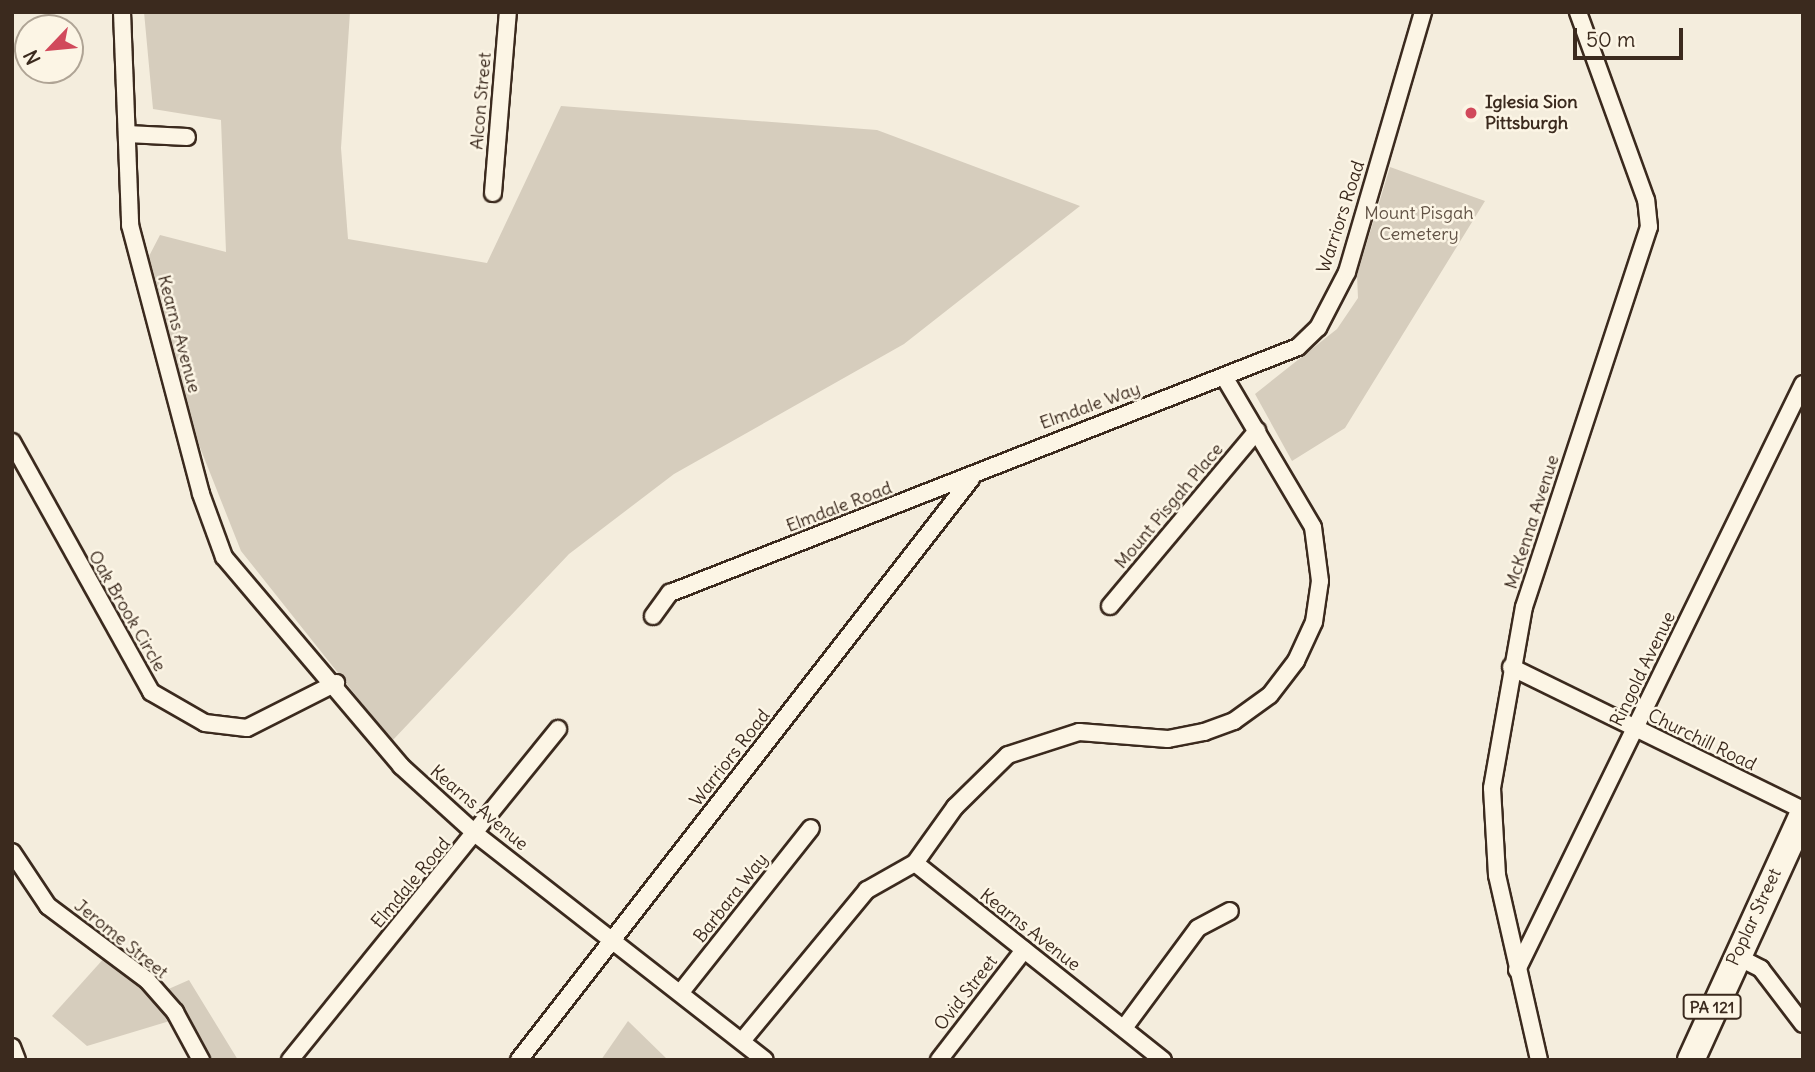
<!DOCTYPE html>
<style>
body{margin:0}
#map{position:relative;width:1815px;height:1072px;overflow:hidden;background:#f4eddd;font-family:Delius,sans-serif}
div>[style]{position:absolute}
.green>*{inset:0;background:#d6cdbd}
.roads{filter:drop-shadow(2px 0 #3b2a1e) drop-shadow(-2px 0 #3b2a1e) drop-shadow(0 2px #3b2a1e) drop-shadow(0 -2px #3b2a1e)}
.minor>*{height:16px;margin:-8px;padding:0 8px;transform-origin:8px;border-radius:8px;background:#fcf5e5}
.primary>*{height:26px;margin:-13px;padding:0 13px;transform-origin:13px;border-radius:13px;background:#fcf5e5}
.dots>*{width:19px;height:19px;translate:-50% -50%;box-sizing:border-box;border:4px solid #fcf5e5;border-radius:50%}
span{translate:-50% -50%;white-space:nowrap;text-align:center;line-height:1.15;-webkit-text-stroke:5px #fcf5e5;paint-order:stroke}
.shield-label span{padding:2px 5px;background:#fcf5e5;border:2px solid;border-radius:5px;-webkit-text-stroke-width:0}
.shield-label{font-size:16px;color:#3b2a1e;font-weight:700}
.street-label{font-size:18px;color:#3b2a1e}
.poi-label{font-size:18px;color:#3b2a1e;font-weight:700}
.left{translate:0 -50%;text-align:left}
.park-label{font-size:18px;color:#625346}
.frame{position:absolute;inset:0;border:14px solid #3b2a1e;pointer-events:none}
.north{position:absolute;left:14px;top:14px;width:70px;height:70px;box-sizing:border-box;background:#fcf5e5;border:2px solid #afa495;border-radius:50%;rotate:244deg;font-size:19px;font-weight:700;line-height:28px;text-align:center;color:#3b2a1e}
.north::after{content:'';display:block;margin:auto;width:24px;height:32px;background:#d1495b;clip-path:polygon(50% 0,100% 100%,50% 72%,0 100%)}
.scale{position:absolute;left:1573px;top:28px;width:110px;height:32px;box-sizing:border-box;border:4px solid #3b2a1e;border-top:0;padding-left:9px;font-size:21px;line-height:24px;white-space:nowrap;color:#3b2a1e;-webkit-text-stroke:5px #fcf5e5;paint-order:stroke}
</style>
<div id="map">
<div class="green">
<div style="clip-path:polygon(144px 12px,350px 12px,341px 148px,348px 239px,487px 263px,561px 106px,877px 130px,1080px 206px,904px 344px,674px 474px,569px 554px,392px 741px,241px 551px,199px 445px,147px 260px,160px 235px,226px 252px,221px 120px,153px 109px)"></div>
<div style="clip-path:polygon(1390px 167px,1485px 201px,1345px 428px,1292px 461px,1255px 394px,1337px 329px,1358px 298px,1357px 275px)"></div>
<div style="clip-path:polygon(106px 956px,173px 1020px,87px 1046px,52px 1016px)"></div>
<div style="clip-path:polygon(189px 980px,238px 1060px,209px 1060px,185px 1014px,164px 991px)"></div>
<div style="clip-path:polygon(628px 1021px,668px 1060px,601px 1060px)"></div>
</div>
<div class="roads">
<div class="minor">
<div style="left:122px;top:12px;width:213px;rotate:87.8deg"></div>
<div style="left:130px;top:225px;width:278px;rotate:75.2deg"></div>
<div style="left:201px;top:494px;width:67px;rotate:69.9deg"></div>
<div style="left:224px;top:557px;width:274px;rotate:49.7deg"></div>
<div style="left:401px;top:766px;width:103px;rotate:42.2deg"></div>
<div style="left:477px;top:835px;width:365px;rotate:38deg"></div>
<div style="left:127px;top:134px;width:60px;rotate:2.9deg"></div>
<div style="left:493px;top:193px;width:182px;rotate:-85.3deg"></div>
<div style="left:12px;top:442px;width:286px;rotate:60.9deg"></div>
<div style="left:151px;top:692px;width:62px;rotate:29.9deg"></div>
<div style="left:205px;top:723px;width:42px;rotate:6.8deg"></div>
<div style="left:247px;top:728px;width:100px;rotate:-26.8deg"></div>
<div style="left:1110px;top:606px;width:229px;rotate:-50deg"></div>
<div style="left:653px;top:616px;width:29px;rotate:-54deg"></div>
<div style="left:670px;top:593px;width:674px;rotate:-21.39deg"></div>
<div style="left:1298px;top:347px;width:28px;rotate:-44deg"></div>
<div style="left:1318px;top:328px;width:63px;rotate:-62.6deg"></div>
<div style="left:1347px;top:272px;width:271px;rotate:-73.7deg"></div>
<div style="left:1511px;top:667px;width:325px;rotate:26.1deg"></div>
<div style="left:12px;top:852px;width:65px;rotate:56.3deg"></div>
<div style="left:48px;top:906px;width:124px;rotate:36.8deg"></div>
<div style="left:147px;top:980px;width:43px;rotate:48.8deg"></div>
<div style="left:175px;top:1012px;width:55px;rotate:61.6deg"></div>
<div style="left:915px;top:863px;width:69px;rotate:-54.5deg"></div>
<div style="left:955px;top:807px;width:74px;rotate:-44.5deg"></div>
<div style="left:1008px;top:755px;width:75px;rotate:-17.9deg"></div>
<div style="left:1079px;top:732px;width:89px;rotate:4.5deg"></div>
<div style="left:1168px;top:739px;width:37px;rotate:-11deg"></div>
<div style="left:1204px;top:732px;width:32px;rotate:-20deg"></div>
<div style="left:1234px;top:721px;width:44px;rotate:-35.8deg"></div>
<div style="left:1270px;top:695px;width:43px;rotate:-52.6deg"></div>
<div style="left:1296px;top:661px;width:43px;rotate:-65.2deg"></div>
<div style="left:1314px;top:622px;width:41px;rotate:-81.7deg"></div>
<div style="left:1320px;top:581px;width:54px;rotate:-97.4deg"></div>
<div style="left:1313px;top:527px;width:171px;rotate:-120.6deg"></div>
<div style="left:915px;top:863px;width:317px;rotate:38.5deg"></div>
<div style="left:1736px;top:956px;width:28px;rotate:27deg"></div>
<div style="left:1761px;top:969px;width:69px;rotate:52.6deg"></div>
<div style="left:1517px;top:970px;width:652px;rotate:-63.99deg"></div>
<div style="left:681px;top:992px;width:209px;rotate:-51.6deg"></div>
<div style="left:1124px;top:1028px;width:124px;rotate:-53.5deg"></div>
<div style="left:1198px;top:928px;width:36px;rotate:-28deg"></div>
<div style="left:742px;top:1041px;width:196px;rotate:-50.4deg"></div>
<div style="left:867px;top:890px;width:55px;rotate:-29.4deg"></div>
<div style="left:12px;top:1047px;width:14px;rotate:69deg"></div>
<div style="left:290px;top:1060px;width:426px;rotate:-51deg"></div>
<div style="left:519px;top:1060px;width:736px;rotate:-52.12deg"></div>
<div style="left:939px;top:1060px;width:139px;rotate:-52.3deg"></div>
<div style="left:1539px;top:1060px;width:190px;rotate:-102.8deg"></div>
<div style="left:1497px;top:875px;width:87px;rotate:-93.3deg"></div>
<div style="left:1492px;top:788px;width:184px;rotate:-80deg"></div>
<div style="left:1524px;top:607px;width:400px;rotate:-71.8deg"></div>
<div style="left:1649px;top:227px;width:27px;rotate:-96deg"></div>
<div style="left:1646px;top:200px;width:200px;rotate:-109.9deg"></div>
</div>
<div class="primary">
<div style="left:1691px;top:1060px;width:270px;rotate:-65.5deg"></div>
</div>
</div>
<div class="dots">
<div style="left:1471px;top:113px;background:#d1495b"></div>
</div>
<div class="shield-label">
<span style="left:1712px;top:1007px">PA 121</span>
</div>
<div class="street-label">
<span style="left:481px;top:101px;rotate:-85deg">Alcon Street</span>
<span style="left:1341px;top:217px;rotate:-72deg">Warriors Road</span>
<span style="left:179px;top:334px;rotate:75deg">Kearns Avenue</span>
<span style="left:1090px;top:406px;rotate:-20deg">Elmdale Way</span>
<span style="left:1169px;top:506px;rotate:-50deg">Mount Pisgah Place</span>
<span style="left:839px;top:507px;rotate:-21deg">Elmdale Road</span>
<span style="left:1532px;top:522px;rotate:-72deg">McKenna Avenue</span>
<span style="left:127px;top:611px;rotate:60deg">Oak Brook Circle</span>
<span style="left:1643px;top:669px;rotate:-64deg">Ringold Avenue</span>
<span style="left:1702px;top:740px;rotate:26deg">Churchill Road</span>
<span style="left:730px;top:758px;rotate:-52deg">Warriors Road</span>
<span style="left:479px;top:808px;rotate:40deg">Kearns Avenue</span>
<span style="left:411px;top:883px;rotate:-50deg">Elmdale Road</span>
<span style="left:731px;top:898px;rotate:-52deg">Barbara Way</span>
<span style="left:1754px;top:917px;rotate:-65deg">Poplar Street</span>
<span style="left:1030px;top:930px;rotate:38deg">Kearns Avenue</span>
<span style="left:121px;top:939px;rotate:39deg">Jerome Street</span>
<span style="left:966px;top:993px;rotate:-52deg">Ovid Street</span>
</div>
<div class="poi-label">
<span class="left" style="left:1485px;top:113px">Iglesia Sion<br>Pittsburgh</span>
</div>
<div class="park-label">
<span style="left:1419px;top:224px">Mount Pisgah<br>Cemetery</span>
</div>
<div class="frame"></div>
<div class="north">N</div>
<div class="scale">50 m</div>
</div>
